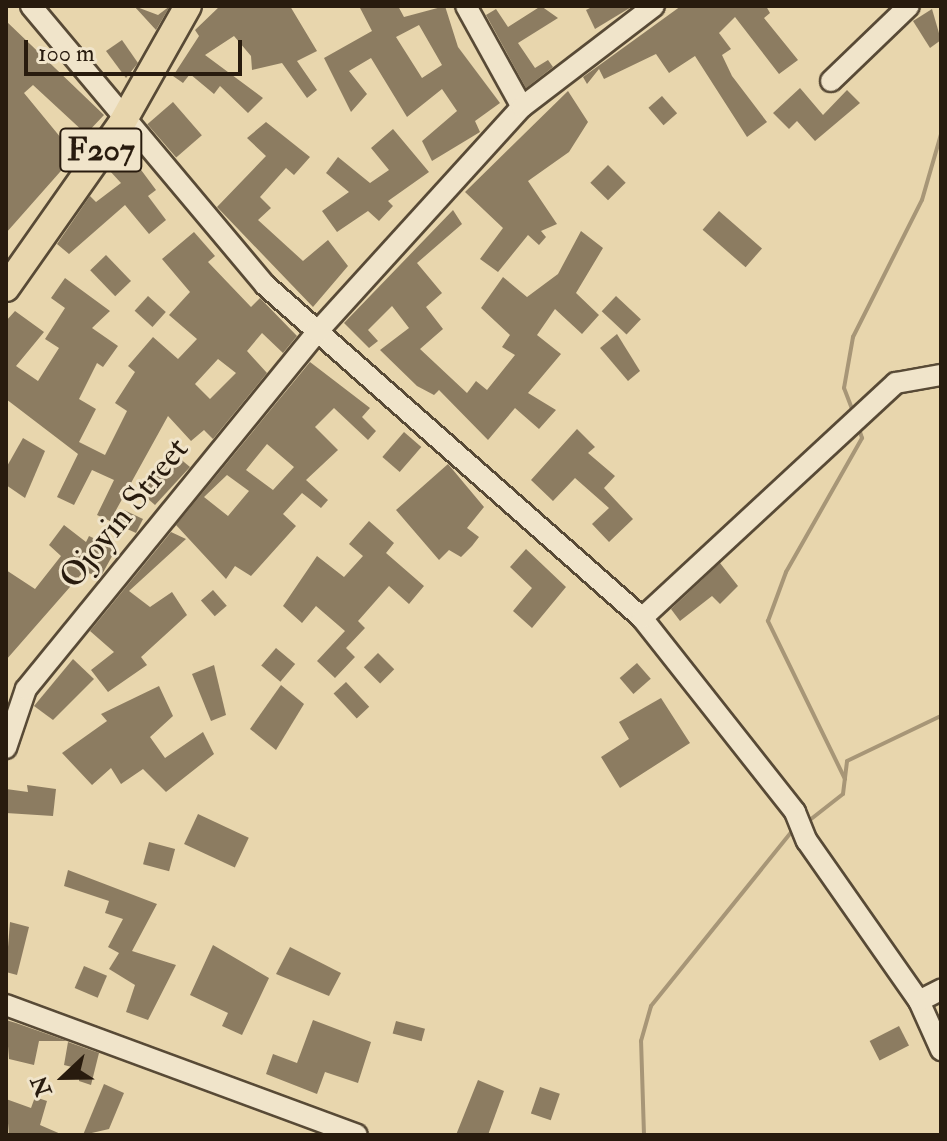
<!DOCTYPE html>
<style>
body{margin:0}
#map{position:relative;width:947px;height:1141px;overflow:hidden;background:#e8d6ad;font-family:"IM FELL Double Pica",serif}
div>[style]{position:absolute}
.stream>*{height:4px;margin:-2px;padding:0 2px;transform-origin:2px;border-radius:2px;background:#a79677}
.building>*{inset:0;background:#8c7c61;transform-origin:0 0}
.roads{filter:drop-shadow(2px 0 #584a36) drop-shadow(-2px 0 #584a36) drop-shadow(0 2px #584a36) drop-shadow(0 -2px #584a36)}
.minor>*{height:20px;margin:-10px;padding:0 10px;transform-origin:10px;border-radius:10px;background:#f0e4ca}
.major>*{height:26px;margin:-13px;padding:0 13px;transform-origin:13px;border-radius:13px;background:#e8d6ad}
span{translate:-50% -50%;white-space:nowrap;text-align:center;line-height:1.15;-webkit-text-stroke:6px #f0e4ca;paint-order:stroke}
.shield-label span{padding:2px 6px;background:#f0e4ca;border:2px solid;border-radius:6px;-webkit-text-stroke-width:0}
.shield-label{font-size:32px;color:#281b0e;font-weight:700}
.street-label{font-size:34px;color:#281b0e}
.frame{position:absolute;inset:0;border:8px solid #281b0e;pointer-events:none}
.north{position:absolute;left:24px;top:1037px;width:80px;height:80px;-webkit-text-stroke:6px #f0e4ca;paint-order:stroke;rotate:248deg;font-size:22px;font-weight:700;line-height:32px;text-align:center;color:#281b0e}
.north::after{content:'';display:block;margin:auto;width:28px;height:36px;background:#281b0e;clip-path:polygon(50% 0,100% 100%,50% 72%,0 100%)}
.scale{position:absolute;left:24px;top:40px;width:218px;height:36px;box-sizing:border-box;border:4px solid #281b0e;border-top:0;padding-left:10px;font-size:24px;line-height:28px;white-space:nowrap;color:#281b0e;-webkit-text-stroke:6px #f0e4ca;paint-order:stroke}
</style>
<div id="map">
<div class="stream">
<div style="left:854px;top:414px;width:28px;rotate:-111deg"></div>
<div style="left:844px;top:388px;width:52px;rotate:-80deg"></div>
<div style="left:853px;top:337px;width:153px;rotate:-63.3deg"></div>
<div style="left:922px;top:200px;width:69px;rotate:-73.9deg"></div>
<div style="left:845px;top:779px;width:176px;rotate:-116deg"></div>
<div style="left:768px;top:621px;width:52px;rotate:-69.8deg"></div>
<div style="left:786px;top:572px;width:154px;rotate:-60.4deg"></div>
<div style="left:862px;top:438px;width:13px;rotate:-108deg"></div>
<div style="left:806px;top:823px;width:47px;rotate:-38.1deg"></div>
<div style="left:843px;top:794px;width:33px;rotate:-83deg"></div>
<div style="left:847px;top:761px;width:104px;rotate:-25.6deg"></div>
<div style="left:644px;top:1135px;width:94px;rotate:-91.8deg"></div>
<div style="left:641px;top:1041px;width:36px;rotate:-74deg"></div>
<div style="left:651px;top:1006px;width:228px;rotate:-51.1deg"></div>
</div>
<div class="building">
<div style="clip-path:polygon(134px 6px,158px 15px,170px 6px,156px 30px)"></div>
<div style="clip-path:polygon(220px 6px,290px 6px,317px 51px,297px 61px,317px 90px,307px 98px,282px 63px,252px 70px,251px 56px,234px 36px,205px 55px,263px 98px,248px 113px,220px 86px,214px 94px,190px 74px,183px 83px,173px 76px,199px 36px,195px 30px)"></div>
<div style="clip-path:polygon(evenodd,359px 6px,398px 6px,404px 17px,445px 6px,458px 47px,500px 103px,475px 121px,480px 132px,432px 161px,422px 141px,457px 111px,442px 89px,407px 117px,371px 58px,349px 71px,367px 94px,351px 112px,324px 58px,372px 31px,359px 6px,419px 25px,442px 65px,422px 78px,396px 37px,419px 25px)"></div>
<div style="clip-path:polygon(541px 6px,558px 18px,518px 43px,535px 68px,548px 60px,553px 67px,526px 88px,486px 15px,496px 9px,508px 27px)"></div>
<div style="clip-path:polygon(594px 6px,633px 6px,595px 29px,586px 10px)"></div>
<div style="clip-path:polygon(681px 6px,766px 6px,770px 13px,764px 18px,798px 60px,779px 74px,735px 17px,719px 33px,731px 49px,722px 55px,732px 76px,767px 122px,747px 137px,695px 56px,669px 73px,656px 54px,604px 79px,599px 69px,587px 84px,583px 77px)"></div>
<div style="clip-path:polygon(932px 9px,941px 40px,930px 48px,913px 21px)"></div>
<div style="clip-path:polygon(6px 21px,104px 115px,86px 134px,33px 85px,24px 93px,75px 155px,6px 233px)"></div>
<div style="clip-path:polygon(122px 40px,138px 63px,126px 78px,106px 51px)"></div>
<div style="clip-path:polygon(800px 88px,823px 115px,847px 90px,860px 103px,815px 141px,797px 121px,789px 129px,773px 113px)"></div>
<div style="clip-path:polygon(568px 91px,588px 122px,569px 152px,528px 181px,557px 224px,541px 231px,546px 237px,539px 245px,528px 235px,498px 272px,480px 259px,503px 228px,465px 192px)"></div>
<div style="left:662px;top:96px;width:23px;height:18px;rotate:49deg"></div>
<div style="left:173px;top:102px;width:44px;height:34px;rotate:49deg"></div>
<div style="clip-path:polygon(266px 122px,310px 157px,294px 175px,286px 168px,260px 197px,271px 208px,258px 220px,303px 261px,328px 240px,348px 266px,313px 307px,217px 207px,266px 156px,247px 138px)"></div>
<div style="clip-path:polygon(393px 129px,429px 172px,388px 201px,393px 206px,379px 221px,368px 211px,337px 232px,322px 211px,349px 192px,326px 173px,338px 157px,370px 183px,389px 170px,371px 148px)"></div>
<div style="clip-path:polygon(124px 147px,156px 190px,148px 196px,166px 220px,149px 234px,125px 205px,69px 254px,57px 244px,90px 196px,96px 202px,121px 183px,109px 170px)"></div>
<div style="left:608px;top:165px;width:25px;height:25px;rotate:45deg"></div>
<div style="clip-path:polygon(453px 210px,462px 224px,417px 263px,442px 293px,426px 307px,443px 329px,420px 349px,467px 393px,476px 381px,487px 390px,515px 355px,502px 347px,510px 335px,481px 308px,503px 277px,527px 297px,558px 274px,581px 231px,603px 248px,576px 293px,599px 315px,582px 334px,555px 309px,537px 335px,561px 354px,528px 393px,556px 410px,539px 429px,515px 408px,488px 440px,439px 390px,434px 395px,417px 386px,380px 350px,409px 328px,392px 306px,368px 330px,378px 341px,369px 348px,344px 323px)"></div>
<div style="left:719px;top:211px;width:57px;height:25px;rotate:41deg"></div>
<div style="clip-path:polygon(evenodd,194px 232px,215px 256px,208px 262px,251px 307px,260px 298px,297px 336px,283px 353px,262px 333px,247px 351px,267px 373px,213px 439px,204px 430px,191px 441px,168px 416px,110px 521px,97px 515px,114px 480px,92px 470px,74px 505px,57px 497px,78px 454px,6px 399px,6px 321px,15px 311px,44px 332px,16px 366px,38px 381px,59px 348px,45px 339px,65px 308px,51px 298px,65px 278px,110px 311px,92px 328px,118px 346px,103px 367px,97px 363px,79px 399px,96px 409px,79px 442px,105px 455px,127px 411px,115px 403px,135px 372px,128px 366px,153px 337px,178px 359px,197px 339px,169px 315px,190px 292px,162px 259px,194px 232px,218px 359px,236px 373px,210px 399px,195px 384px,218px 359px)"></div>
<div style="left:106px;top:255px;width:36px;height:22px;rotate:46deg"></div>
<div style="left:148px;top:296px;width:24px;height:20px;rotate:42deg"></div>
<div style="left:616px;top:296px;width:34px;height:21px;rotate:43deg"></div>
<div style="clip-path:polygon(617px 334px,640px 371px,628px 381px,600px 348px)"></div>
<div style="clip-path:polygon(evenodd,310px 362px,370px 408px,362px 417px,376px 431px,368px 440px,334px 408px,315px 427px,338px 450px,306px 480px,328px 500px,321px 508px,302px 493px,283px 514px,296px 526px,251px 576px,235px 566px,226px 579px,176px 525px,310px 362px,267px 444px,294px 467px,273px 490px,246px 470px,267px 444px,310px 362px,227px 475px,249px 491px,228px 516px,204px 497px,227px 475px)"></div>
<div style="clip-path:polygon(577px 429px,595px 447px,588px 453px,615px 476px,604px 488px,633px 519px,609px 542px,592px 524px,609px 508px,575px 478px,553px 501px,531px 480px)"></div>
<div style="left:404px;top:432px;width:23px;height:33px;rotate:41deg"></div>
<div style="clip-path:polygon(23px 438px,45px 451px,25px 498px,6px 485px,6px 468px)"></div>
<div style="clip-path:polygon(178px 457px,190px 467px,155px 505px,140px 492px)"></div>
<div style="clip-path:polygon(448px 464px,484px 507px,467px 528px,479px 537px,472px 546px,461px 557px,449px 550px,439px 560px,396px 510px)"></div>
<div style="clip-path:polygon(124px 510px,143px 519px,136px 533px,112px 522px)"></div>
<div style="clip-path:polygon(369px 521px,394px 543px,386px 553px,424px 586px,409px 604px,389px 586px,358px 621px,365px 628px,346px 648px,355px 657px,335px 678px,317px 661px,345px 631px,316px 606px,302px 623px,283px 606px,317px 556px,344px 577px,363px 556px,349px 544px)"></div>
<div style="clip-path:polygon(64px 525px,86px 542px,89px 536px,116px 549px,100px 578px,84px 571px,6px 660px,6px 570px,35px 589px,61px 556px,49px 545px)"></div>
<div style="clip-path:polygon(171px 532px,186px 539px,129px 591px,150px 607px,172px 592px,187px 615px,141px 657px,147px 665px,108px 692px,91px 670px,114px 652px,90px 631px)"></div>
<div style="clip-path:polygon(526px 549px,566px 587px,532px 628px,513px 611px,532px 588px,510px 567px)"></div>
<div style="clip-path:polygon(720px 563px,738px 586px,720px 604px,712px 596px,680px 621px,671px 609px)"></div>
<div style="left:213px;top:590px;width:21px;height:16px;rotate:49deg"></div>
<div style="left:276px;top:648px;width:25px;height:23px;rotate:40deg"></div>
<div style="left:378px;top:653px;width:23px;height:20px;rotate:45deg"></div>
<div style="clip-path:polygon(73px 659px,94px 679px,53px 720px,34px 706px)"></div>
<div style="left:637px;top:663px;width:21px;height:23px;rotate:49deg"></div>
<div style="clip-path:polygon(214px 665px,226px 715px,211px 721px,192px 674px)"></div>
<div style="left:346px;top:682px;width:34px;height:17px;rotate:47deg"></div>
<div style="clip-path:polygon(281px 685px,304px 704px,276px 750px,250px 729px)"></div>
<div style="clip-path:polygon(159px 686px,173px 716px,150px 737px,165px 758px,203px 732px,214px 754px,166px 792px,143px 769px,121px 784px,111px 768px,92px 785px,62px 753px,107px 721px,101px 714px)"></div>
<div style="clip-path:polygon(661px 698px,690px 743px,620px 788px,601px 757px,629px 739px,619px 722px)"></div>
<div style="clip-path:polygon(27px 785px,56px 789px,53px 816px,6px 813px,6px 789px,28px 792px)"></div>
<div style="left:198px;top:814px;width:56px;height:33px;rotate:25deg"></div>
<div style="left:149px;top:842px;width:27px;height:23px;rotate:15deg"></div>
<div style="clip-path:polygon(68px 870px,157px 904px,132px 951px,176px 965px,148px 1020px,126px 1012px,135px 985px,109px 969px,119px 953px,108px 947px,123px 919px,105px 913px,109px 901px,64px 886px)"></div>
<div style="clip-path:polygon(10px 922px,29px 927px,17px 975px,6px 972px)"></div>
<div style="clip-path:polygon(213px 945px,269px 978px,242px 1035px,222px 1026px,228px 1013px,190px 995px)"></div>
<div style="clip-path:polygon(290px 947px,341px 973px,329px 996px,276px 974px)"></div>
<div style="left:84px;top:966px;width:25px;height:24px;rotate:23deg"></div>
<div style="clip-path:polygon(6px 1020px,16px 1023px,67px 1041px,39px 1041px,34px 1065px,9px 1059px)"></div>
<div style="clip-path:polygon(313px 1020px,371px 1042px,358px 1083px,325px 1072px,317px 1094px,266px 1074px,273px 1054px,297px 1063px)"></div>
<div style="left:396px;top:1021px;width:30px;height:13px;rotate:15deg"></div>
<div style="left:899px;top:1026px;width:22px;height:33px;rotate:63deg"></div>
<div style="clip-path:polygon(68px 1042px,99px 1053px,91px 1085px,79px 1081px,80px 1069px,64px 1065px)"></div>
<div style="clip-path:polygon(478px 1080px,504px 1091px,488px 1135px,456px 1135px)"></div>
<div style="clip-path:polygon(104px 1084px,124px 1093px,109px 1129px,83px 1135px)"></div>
<div style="left:540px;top:1087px;width:21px;height:28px;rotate:19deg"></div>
<div style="clip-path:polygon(35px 1097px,47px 1101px,40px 1125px,63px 1135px,9px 1135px,6px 1099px,31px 1108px)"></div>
</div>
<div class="roads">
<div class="minor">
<div style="left:31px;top:6px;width:364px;rotate:50deg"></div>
<div style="left:265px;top:285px;width:503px;rotate:41.45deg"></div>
<div style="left:642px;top:618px;width:247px;rotate:51.7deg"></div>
<div style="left:795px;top:812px;width:31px;rotate:68deg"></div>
<div style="left:807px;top:841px;width:195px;rotate:55deg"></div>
<div style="left:919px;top:1001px;width:54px;rotate:65.8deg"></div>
<div style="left:466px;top:6px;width:115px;rotate:61deg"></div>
<div style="left:831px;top:81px;width:108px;rotate:-43.9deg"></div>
<div style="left:642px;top:618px;width:346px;rotate:-42.8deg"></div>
<div style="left:896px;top:383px;width:46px;rotate:-10.1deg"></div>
<div style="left:6px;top:748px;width:62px;rotate:-71.3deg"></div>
<div style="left:26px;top:689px;width:461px;rotate:-50.8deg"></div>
<div style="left:317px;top:332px;width:304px;rotate:-47.7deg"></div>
<div style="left:522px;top:107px;width:166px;rotate:-37.4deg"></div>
<div style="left:919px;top:1001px;width:25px;rotate:-27deg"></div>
<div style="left:6px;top:1005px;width:374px;rotate:20.3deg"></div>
</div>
<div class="major">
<div style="left:6px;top:288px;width:202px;rotate:-54.9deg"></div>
<div style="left:122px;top:123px;width:134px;rotate:-60.6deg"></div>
</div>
</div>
<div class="shield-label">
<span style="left:101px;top:150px">F207</span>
</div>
<div class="street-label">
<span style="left:124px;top:513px;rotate:-51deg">Ojoyin Street</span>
</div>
<div class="frame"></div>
<div class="north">N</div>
<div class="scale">100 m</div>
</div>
